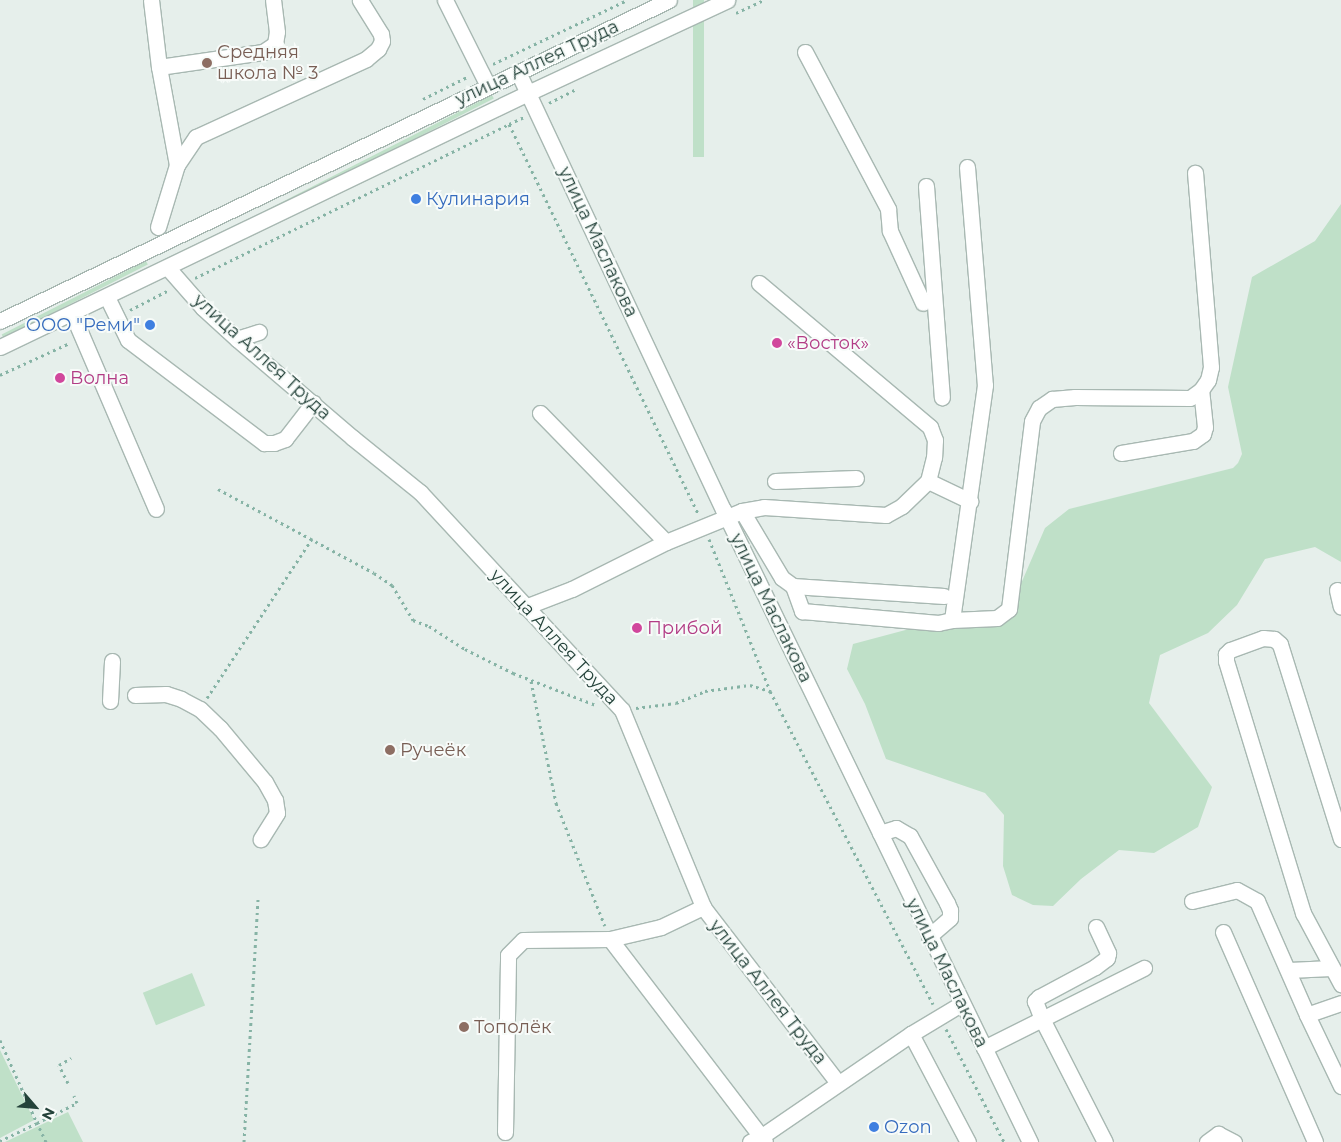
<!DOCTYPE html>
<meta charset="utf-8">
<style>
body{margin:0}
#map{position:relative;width:1341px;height:1142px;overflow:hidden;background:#e6efeb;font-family:Montserrat,sans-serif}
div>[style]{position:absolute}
.green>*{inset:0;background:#bfe0c8;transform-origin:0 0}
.path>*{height:3px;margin-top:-1.5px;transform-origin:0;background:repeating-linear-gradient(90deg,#86b3a5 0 2.5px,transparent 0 6.5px)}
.roads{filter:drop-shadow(1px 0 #a8b8b2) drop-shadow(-1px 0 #a8b8b2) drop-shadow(0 1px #a8b8b2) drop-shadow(0 -1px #a8b8b2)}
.minor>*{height:15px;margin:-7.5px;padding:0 7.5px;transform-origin:7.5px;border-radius:7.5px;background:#fff}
.dots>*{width:14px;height:14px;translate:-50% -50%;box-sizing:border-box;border:2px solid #f7fbf9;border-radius:50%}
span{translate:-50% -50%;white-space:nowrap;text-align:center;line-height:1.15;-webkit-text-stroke:4px #f7fbf9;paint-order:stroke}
.education-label{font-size:18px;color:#785e54}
.left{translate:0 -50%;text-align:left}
.street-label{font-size:18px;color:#24423a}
.shop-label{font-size:18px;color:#366cbe}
.right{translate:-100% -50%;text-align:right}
.hotel-label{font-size:18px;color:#b23c85}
.north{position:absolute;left:10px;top:1082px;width:50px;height:50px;-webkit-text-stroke:4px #f7fbf9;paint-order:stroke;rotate:117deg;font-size:14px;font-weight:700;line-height:20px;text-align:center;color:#24423a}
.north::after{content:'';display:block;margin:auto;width:18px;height:22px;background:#24423a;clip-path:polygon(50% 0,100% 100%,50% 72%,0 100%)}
</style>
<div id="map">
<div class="green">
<div style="left:693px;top:0;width:11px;height:157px"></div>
<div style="left:492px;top:95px;width:4px;height:305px;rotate:63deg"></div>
<div style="clip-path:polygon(1341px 204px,1341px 562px,1315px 547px,1265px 559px,1237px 605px,1208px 633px,1160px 655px,1149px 703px,1212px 787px,1198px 827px,1154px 853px,1119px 850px,1081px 879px,1053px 906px,1033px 905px,1012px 895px,1003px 866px,1004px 815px,985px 793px,886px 759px,865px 704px,847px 669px,853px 644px,913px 628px,1005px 622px,1015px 608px,1020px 586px,1045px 528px,1069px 509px,1233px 468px,1238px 463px,1242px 454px,1228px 387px,1252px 277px,1315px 241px)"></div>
<div style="left:146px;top:261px;width:4px;height:162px;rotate:63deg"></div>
<div style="left:192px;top:973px;width:35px;height:53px;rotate:68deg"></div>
<div style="clip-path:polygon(0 1050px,34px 1120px,0 1138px)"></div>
<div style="clip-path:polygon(68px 1112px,83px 1142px,5px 1142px)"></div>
</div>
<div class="path">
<div style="left:736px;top:13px;width:31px;rotate:-25deg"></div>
<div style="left:493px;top:64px;width:148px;rotate:-25.5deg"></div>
<div style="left:423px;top:99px;width:49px;rotate:-26.6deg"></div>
<div style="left:549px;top:103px;width:31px;rotate:-27deg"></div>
<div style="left:509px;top:124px;width:17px;rotate:-25deg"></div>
<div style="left:195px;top:278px;width:350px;rotate:-26.1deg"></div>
<div style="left:509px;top:124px;width:435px;rotate:64.1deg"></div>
<div style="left:130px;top:310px;width:44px;rotate:-27.1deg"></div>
<div style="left:0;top:375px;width:77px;rotate:-24.6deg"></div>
<div style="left:218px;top:489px;width:177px;rotate:28.3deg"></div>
<div style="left:374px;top:573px;width:22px;rotate:34deg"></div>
<div style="left:392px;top:585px;width:41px;rotate:59deg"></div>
<div style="left:413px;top:620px;width:17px;rotate:21deg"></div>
<div style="left:429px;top:626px;width:43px;rotate:32.6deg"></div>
<div style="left:465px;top:649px;width:54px;rotate:26.6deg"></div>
<div style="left:513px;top:673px;width:89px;rotate:21.1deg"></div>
<div style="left:709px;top:539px;width:164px;rotate:68.1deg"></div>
<div style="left:770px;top:691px;width:353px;rotate:62.5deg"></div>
<div style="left:531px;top:681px;width:125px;rotate:78.4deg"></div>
<div style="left:556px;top:803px;width:132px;rotate:68.3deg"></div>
<div style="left:207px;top:698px;width:191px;rotate:-56.6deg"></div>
<div style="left:636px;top:708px;width:40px;rotate:-7.1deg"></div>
<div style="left:676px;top:703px;width:31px;rotate:-22deg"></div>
<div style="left:705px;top:691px;width:45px;rotate:-7.6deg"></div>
<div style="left:750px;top:685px;width:21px;rotate:17deg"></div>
<div style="left:946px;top:1029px;width:127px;rotate:62.8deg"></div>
<div style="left:0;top:1040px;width:91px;rotate:66deg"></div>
<div style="left:37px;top:1123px;width:41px;rotate:154.1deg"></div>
<div style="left:68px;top:1083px;width:20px;rotate:-117deg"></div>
<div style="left:59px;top:1065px;width:14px;rotate:-30deg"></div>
<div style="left:46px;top:1142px;width:21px;rotate:-115deg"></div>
<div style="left:37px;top:1123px;width:45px;rotate:-26.6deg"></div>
<div style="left:77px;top:1103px;width:8px;rotate:-113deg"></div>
<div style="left:244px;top:1142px;width:243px;rotate:-86.7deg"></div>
</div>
<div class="roads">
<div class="minor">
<div style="left:151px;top:0;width:67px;rotate:83.2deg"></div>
<div style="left:159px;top:67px;width:100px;rotate:79.6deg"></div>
<div style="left:445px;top:0;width:96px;rotate:63.4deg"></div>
<div style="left:805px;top:52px;width:178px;rotate:62.1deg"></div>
<div style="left:888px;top:209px;width:22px;rotate:85deg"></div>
<div style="left:890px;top:231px;width:79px;rotate:65.4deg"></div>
<div style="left:159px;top:67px;width:105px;rotate:-8.2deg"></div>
<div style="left:263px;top:52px;width:14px;rotate:-34deg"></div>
<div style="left:275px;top:44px;width:12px;rotate:-81deg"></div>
<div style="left:277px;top:32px;width:32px;rotate:-97deg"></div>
<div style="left:518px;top:72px;width:483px;rotate:64.9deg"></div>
<div style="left:723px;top:509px;width:704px;rotate:64.13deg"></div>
<div style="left:967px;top:167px;width:219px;rotate:85.3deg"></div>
<div style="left:985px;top:385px;width:237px;rotate:98deg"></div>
<div style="left:952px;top:620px;width:45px;rotate:-2.5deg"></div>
<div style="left:997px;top:618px;width:15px;rotate:-37deg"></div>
<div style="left:1009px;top:609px;width:189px;rotate:-83deg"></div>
<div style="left:1032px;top:421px;width:15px;rotate:-62deg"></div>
<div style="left:1039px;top:408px;width:16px;rotate:-35deg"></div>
<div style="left:1052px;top:399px;width:23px;rotate:-5deg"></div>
<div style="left:1075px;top:397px;width:115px;rotate:0.5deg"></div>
<div style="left:1190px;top:398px;width:14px;rotate:-36deg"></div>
<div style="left:1201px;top:390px;width:12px;rotate:-55deg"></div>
<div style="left:1208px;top:380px;width:13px;rotate:-77deg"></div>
<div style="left:1211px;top:367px;width:195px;rotate:-94.7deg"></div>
<div style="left:926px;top:186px;width:212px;rotate:85.7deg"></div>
<div style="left:158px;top:227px;width:65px;rotate:-73deg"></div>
<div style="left:177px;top:165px;width:34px;rotate:-56deg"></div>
<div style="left:196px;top:137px;width:187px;rotate:-24.6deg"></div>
<div style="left:366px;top:59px;width:16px;rotate:-40deg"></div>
<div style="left:378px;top:49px;width:9px;rotate:-63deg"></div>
<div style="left:382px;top:41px;width:7px;rotate:-98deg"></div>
<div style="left:381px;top:34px;width:40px;rotate:-122deg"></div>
<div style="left:168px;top:268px;width:53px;rotate:48.8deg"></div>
<div style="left:203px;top:308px;width:46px;rotate:42.4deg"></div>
<div style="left:237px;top:339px;width:153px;rotate:40.5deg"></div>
<div style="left:353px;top:438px;width:86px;rotate:38.9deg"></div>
<div style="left:420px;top:492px;width:297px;rotate:47.2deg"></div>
<div style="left:622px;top:710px;width:213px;rotate:67.6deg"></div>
<div style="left:703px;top:907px;width:222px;rotate:52.5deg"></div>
<div style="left:759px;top:283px;width:224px;rotate:40.1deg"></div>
<div style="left:930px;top:427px;width:14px;rotate:69deg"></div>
<div style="left:935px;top:440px;width:17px;rotate:93deg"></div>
<div style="left:934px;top:457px;width:25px;rotate:104deg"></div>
<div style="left:928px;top:481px;width:47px;rotate:25.5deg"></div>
<div style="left:107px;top:297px;width:48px;rotate:64deg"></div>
<div style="left:128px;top:340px;width:171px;rotate:37.1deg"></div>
<div style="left:264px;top:443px;width:10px"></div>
<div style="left:274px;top:443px;width:12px;rotate:-20deg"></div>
<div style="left:285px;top:439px;width:46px;rotate:-52.1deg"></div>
<div style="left:72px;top:313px;width:213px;rotate:66.8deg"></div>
<div style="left:0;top:321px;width:742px;rotate:-25.63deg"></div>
<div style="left:237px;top:339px;width:23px;rotate:-18deg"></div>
<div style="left:0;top:347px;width:586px;rotate:-25.69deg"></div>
<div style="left:528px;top:93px;width:220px;rotate:-25deg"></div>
<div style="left:540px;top:413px;width:180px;rotate:45.7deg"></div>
<div style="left:1121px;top:453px;width:73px;rotate:-9.5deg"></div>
<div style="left:1193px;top:441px;width:12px;rotate:-35deg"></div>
<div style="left:1203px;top:434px;width:7px;rotate:-74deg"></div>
<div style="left:1205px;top:427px;width:37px;rotate:-96deg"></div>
<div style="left:775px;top:481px;width:81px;rotate:-2.1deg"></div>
<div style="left:742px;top:511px;width:78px;rotate:59.2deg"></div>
<div style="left:782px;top:578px;width:14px;rotate:36deg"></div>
<div style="left:793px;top:586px;width:27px;rotate:70deg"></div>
<div style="left:802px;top:611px;width:137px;rotate:5deg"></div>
<div style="left:938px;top:623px;width:14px;rotate:-12deg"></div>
<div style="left:793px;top:586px;width:151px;rotate:3.8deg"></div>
<div style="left:1337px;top:590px;width:17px;rotate:77deg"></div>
<div style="left:525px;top:607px;width:50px;rotate:-21deg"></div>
<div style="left:572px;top:589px;width:105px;rotate:-26.6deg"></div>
<div style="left:666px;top:542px;width:82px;rotate:-22.2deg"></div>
<div style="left:742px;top:511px;width:22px;rotate:-10deg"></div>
<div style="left:764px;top:507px;width:122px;rotate:3.8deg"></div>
<div style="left:886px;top:515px;width:18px;rotate:-29deg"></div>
<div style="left:902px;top:506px;width:36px;rotate:-44deg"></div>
<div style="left:135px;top:695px;width:31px;rotate:-2deg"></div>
<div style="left:166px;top:694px;width:16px;rotate:18deg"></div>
<div style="left:181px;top:699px;width:21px;rotate:28deg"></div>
<div style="left:200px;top:709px;width:28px;rotate:44deg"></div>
<div style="left:220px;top:728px;width:70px;rotate:50.2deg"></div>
<div style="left:265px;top:782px;width:21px;rotate:61deg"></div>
<div style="left:275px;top:800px;width:13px;rotate:81deg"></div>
<div style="left:277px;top:813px;width:31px;rotate:122deg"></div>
<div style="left:110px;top:701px;width:40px;rotate:-87.1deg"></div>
<div style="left:880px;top:833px;width:17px;rotate:-17deg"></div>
<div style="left:896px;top:828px;width:16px;rotate:30deg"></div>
<div style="left:910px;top:836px;width:77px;rotate:61.1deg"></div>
<div style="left:947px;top:903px;width:8px;rotate:67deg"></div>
<div style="left:950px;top:910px;width:8px;rotate:90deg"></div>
<div style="left:950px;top:918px;width:28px;rotate:139deg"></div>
<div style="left:1341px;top:839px;width:204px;rotate:-107.4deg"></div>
<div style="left:1280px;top:644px;width:8px;rotate:-140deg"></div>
<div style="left:1274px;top:639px;width:11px;rotate:-175deg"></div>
<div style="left:1263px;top:638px;width:35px;rotate:160deg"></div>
<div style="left:1230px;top:650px;width:6px;rotate:135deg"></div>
<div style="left:1226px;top:654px;width:7px;rotate:90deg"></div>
<div style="left:1226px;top:661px;width:264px;rotate:73deg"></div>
<div style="left:1303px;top:913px;width:81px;rotate:61.8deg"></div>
<div style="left:1192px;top:901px;width:46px;rotate:-13.7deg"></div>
<div style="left:1237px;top:890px;width:23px;rotate:29deg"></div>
<div style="left:1257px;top:901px;width:124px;rotate:66.3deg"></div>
<div style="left:1096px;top:927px;width:29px;rotate:65deg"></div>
<div style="left:1108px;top:953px;width:5px;rotate:101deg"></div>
<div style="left:1107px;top:958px;width:15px;rotate:143deg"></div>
<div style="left:1095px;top:967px;width:64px;rotate:151.8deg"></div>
<div style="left:1039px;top:997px;width:6px;rotate:135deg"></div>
<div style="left:1035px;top:1001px;width:19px;rotate:69deg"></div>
<div style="left:1042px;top:1019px;width:138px;rotate:62.9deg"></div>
<div style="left:1223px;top:932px;width:229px;rotate:66.3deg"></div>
<div style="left:610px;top:939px;width:255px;rotate:52.6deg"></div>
<div style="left:1289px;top:970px;width:42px;rotate:-2.7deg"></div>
<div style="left:1341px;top:1003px;width:36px;rotate:161deg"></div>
<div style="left:1307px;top:1015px;width:79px;rotate:64.4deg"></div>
<div style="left:911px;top:1034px;width:122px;rotate:62.2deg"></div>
<div style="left:984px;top:1048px;width:179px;rotate:-26.6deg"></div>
<div style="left:505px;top:1132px;width:177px;rotate:-89deg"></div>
<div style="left:508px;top:955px;width:21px;rotate:-45deg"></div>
<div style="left:523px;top:940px;width:87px;rotate:-0.7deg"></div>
<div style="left:610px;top:939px;width:52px;rotate:-13.2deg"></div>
<div style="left:661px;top:927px;width:47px;rotate:-25.5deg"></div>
<div style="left:750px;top:1142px;width:13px;rotate:-27deg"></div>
<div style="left:762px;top:1136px;width:181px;rotate:-34.4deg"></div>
<div style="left:911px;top:1034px;width:58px;rotate:-31deg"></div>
<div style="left:1207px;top:1142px;width:14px;rotate:-36deg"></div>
<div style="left:1218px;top:1134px;width:18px;rotate:27deg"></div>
</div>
</div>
<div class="dots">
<div style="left:207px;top:63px;background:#8d6e63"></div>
<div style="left:416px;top:199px;background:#3f7fe0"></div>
<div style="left:150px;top:325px;background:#3f7fe0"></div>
<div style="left:777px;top:343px;background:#d1479c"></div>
<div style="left:60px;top:378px;background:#d1479c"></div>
<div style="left:637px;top:628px;background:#d1479c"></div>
<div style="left:390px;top:750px;background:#8d6e63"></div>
<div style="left:464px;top:1027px;background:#8d6e63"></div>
<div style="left:874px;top:1127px;background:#3f7fe0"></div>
</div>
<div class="education-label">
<span class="left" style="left:217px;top:63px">Средняя<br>школа № 3</span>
<span class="left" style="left:400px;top:750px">Ручеёк</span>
<span class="left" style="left:474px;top:1027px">Тополёк</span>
</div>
<div class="street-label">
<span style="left:537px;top:63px;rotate:-25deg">улица Аллея Труда</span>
<span style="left:598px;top:242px;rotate:65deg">улица Маслакова</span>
<span style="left:262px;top:357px;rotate:42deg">улица Аллея Труда</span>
<span style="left:771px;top:608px;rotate:64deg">улица Маслакова</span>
<span style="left:554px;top:637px;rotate:47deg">улица Аллея Труда</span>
<span style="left:947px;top:973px;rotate:64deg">улица Маслакова</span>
<span style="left:768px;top:992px;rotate:52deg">улица Аллея Труда</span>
</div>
<div class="shop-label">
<span class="left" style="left:426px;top:199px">Кулинария</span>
<span class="right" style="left:140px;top:325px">ООО "Реми"</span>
<span class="left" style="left:884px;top:1127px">Ozon</span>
</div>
<div class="hotel-label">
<span class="left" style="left:787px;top:343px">«Восток»</span>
<span class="left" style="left:70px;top:378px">Волна</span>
<span class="left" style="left:647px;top:628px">Прибой</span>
</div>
<div class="north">N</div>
</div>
